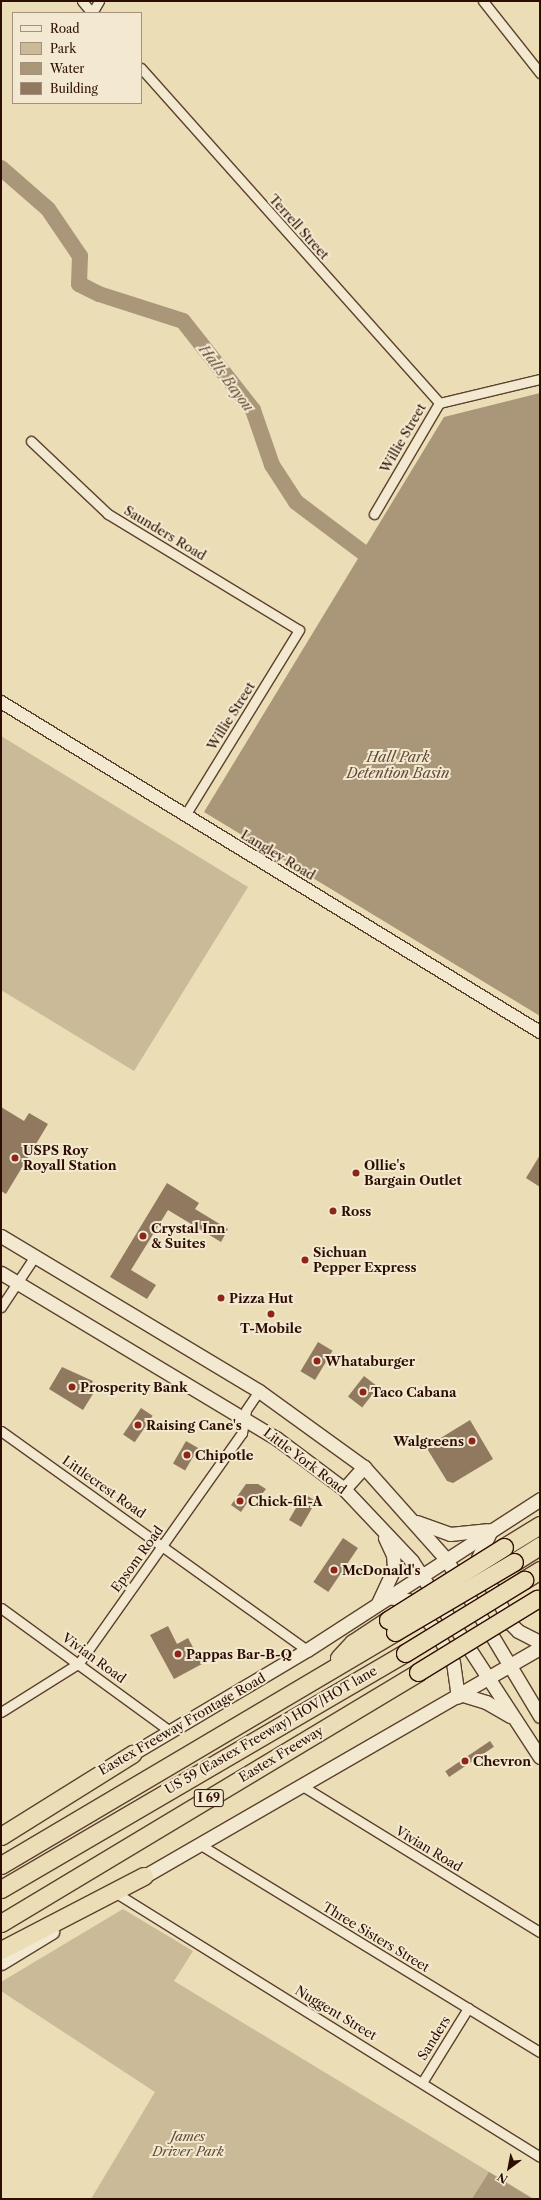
<!DOCTYPE html>
<style>
body{margin:0}
#map{position:relative;width:541px;height:2200px;overflow:hidden;background:#ebddb6;font-family:"Libre Caslon Text",serif}
div>[style]{position:absolute}
.green>*{inset:0;background:#cbba97}
.water>*{inset:0;background:#aa9678}
.river>*{height:16px;margin:-8px;padding:0 8px;transform-origin:8px;border-radius:8px;background:#aa9678}
.building>*{inset:0;background:#90795f;transform-origin:0 0}
.roads{filter:drop-shadow(1px 0 #5c412e) drop-shadow(-1px 0 #5c412e) drop-shadow(0 1px #5c412e) drop-shadow(0 -1px #5c412e)}
.minor>*{height:9px;margin:-4.5px;padding:0 4.5px;transform-origin:4.5px;border-radius:4.5px;background:#f2e9d0}
.tertiary>*{height:12px;margin:-6px;padding:0 6px;transform-origin:6px;border-radius:6px;background:#f2e9d0}
.secondary>*{height:13px;margin:-6.5px;padding:0 6.5px;transform-origin:6.5px;border-radius:6.5px;background:#f2e9d0}
.motorway>*{height:17px;margin:-8.5px;padding:0 8.5px;transform-origin:8.5px;border-radius:8.5px;background:#ebddb6}
.bridges{filter:drop-shadow(1px 0 #2d0d01) drop-shadow(-1px 0 #2d0d01) drop-shadow(0 1px #2d0d01) drop-shadow(0 -1px #2d0d01)}
.motorway-bridge>*{height:17px;margin:-8.5px;padding:0 8.5px;transform-origin:8.5px;border-radius:8.5px;background:#ebddb6}
.dots>*{width:11px;height:11px;translate:-50% -50%;box-sizing:border-box;border:2px solid #f2e9d0;border-radius:50%}
span{translate:-50% -50%;white-space:nowrap;text-align:center;line-height:1.15;-webkit-text-stroke:4px #f2e9d0;paint-order:stroke}
.shield-label span{padding:1px 3px;background:#f2e9d0;border:1px solid;border-radius:3px;-webkit-text-stroke-width:0}
.shield-label{font-size:12px;color:#2d0d01;font-weight:700}
.street-label{font-size:13px;color:#2d0d01}
.poi-label{font-size:13px;color:#2d0d01;font-weight:700}
.left{translate:0 -50%;text-align:left}
.right{translate:-100% -50%;text-align:right}
.park-label{font-size:13px;color:#644a36;font-style:italic}
.water-label{font-size:14px;color:#654b37;font-style:italic}
.frame{position:absolute;inset:0;border:2px solid #2d0d01;pointer-events:none}
.legend{position:absolute;left:12px;top:12px;width:130px;height:92px;box-sizing:border-box;background:#f2e9d0;border:1px solid #a3917d;margin:0;padding:5px 7px;list-style:none;font-size:12px;color:#2d0d01}
.legend li{display:flex;align-items:center;gap:8px;height:20px}
.legend b{width:20px;border:1px solid #a3917d}
.north{position:absolute;left:489px;top:2148px;width:40px;height:40px;-webkit-text-stroke:3px #f2e9d0;paint-order:stroke;rotate:212deg;font-size:11px;font-weight:700;line-height:16px;text-align:center;color:#2d0d01}
.north::after{content:'';display:block;margin:auto;width:14px;height:18px;background:#2d0d01;clip-path:polygon(50% 0,100% 100%,50% 72%,0 100%)}
</style>
<div id="map">
<div class="green">
<div style="clip-path:polygon(1px 736px,248px 887px,134px 1071px,1px 990px)"></div>
<div style="clip-path:polygon(123px 1909px,193px 1951px,174px 1981px,534px 2199px,91px 2199px,155px 2092px,1px 1991px,1px 1982px)"></div>
</div>
<div class="water">
<div style="clip-path:polygon(540px 393px,540px 1016px,204px 812px,444px 417px)"></div>
<div style="clip-path:polygon(489px 2172px,533px 2199px,472px 2199px)"></div>
</div>
<div class="river">
<div style="left:1px;top:168px;width:62px;rotate:41.1deg"></div>
<div style="left:48px;top:209px;width:57px;rotate:55.8deg"></div>
<div style="left:80px;top:256px;width:28px;rotate:92deg"></div>
<div style="left:79px;top:284px;width:22px;rotate:27deg"></div>
<div style="left:99px;top:294px;width:88px;rotate:17.8deg"></div>
<div style="left:183px;top:321px;width:113px;rotate:51.8deg"></div>
<div style="left:253px;top:410px;width:58px;rotate:70.9deg"></div>
<div style="left:272px;top:465px;width:44px;rotate:57deg"></div>
<div style="left:296px;top:502px;width:105px;rotate:36.9deg"></div>
</div>
<div class="building">
<div style="clip-path:polygon(1px 1107px,24px 1121px,29px 1113px,48px 1124px,6px 1194px,1px 1191px)"></div>
<div style="clip-path:polygon(540px 1155px,540px 1187px,526px 1178px)"></div>
<div style="clip-path:polygon(167px 1183px,199px 1203px,195px 1209px,228px 1229px,221px 1242px,168px 1210px,131px 1270px,156px 1285px,147px 1299px,110px 1277px)"></div>
<div style="left:318px;top:1342px;width:17px;height:34px;rotate:31deg"></div>
<div style="clip-path:polygon(62px 1367px,93px 1381px,90px 1386px,96px 1389px,83px 1410px,49px 1389px)"></div>
<div style="left:364px;top:1376px;width:18px;height:26px;rotate:38deg"></div>
<div style="left:141px;top:1408px;width:14px;height:32px;rotate:34deg"></div>
<div style="clip-path:polygon(470px 1420px,493px 1459px,453px 1483px,447px 1481px,426px 1447px)"></div>
<div style="left:186px;top:1441px;width:14px;height:26px;rotate:30deg"></div>
<div style="clip-path:polygon(246px 1484px,258px 1484px,266px 1489px,259px 1498px,253px 1494px,241px 1512px,231px 1505px)"></div>
<div style="left:304px;top:1494px;width:14px;height:30px;rotate:30deg"></div>
<div style="left:343px;top:1538px;width:18px;height:53px;rotate:34deg"></div>
<div style="clip-path:polygon(168px 1626px,177px 1644px,188px 1638px,202px 1664px,174px 1679px,150px 1635px)"></div>
<div style="left:490px;top:1741px;width:7px;height:54px;rotate:56deg"></div>
</div>
<div class="roads">
<div class="minor">
<div style="left:82px;top:1px;width:16px;rotate:50deg"></div>
<div style="left:483px;top:1px;width:92px;rotate:51.6deg"></div>
<div style="left:92px;top:13px;width:14px;rotate:-60deg"></div>
<div style="left:141px;top:68px;width:448px;rotate:48.3deg"></div>
<div style="left:31px;top:441px;width:106px;rotate:43.5deg"></div>
<div style="left:108px;top:514px;width:223px;rotate:31.3deg"></div>
<div style="left:299px;top:630px;width:217px;rotate:121.6deg"></div>
<div style="left:374px;top:514px;width:129px;rotate:-59.6deg"></div>
<div style="left:439px;top:403px;width:104px;rotate:-13.4deg"></div>
<div style="left:1px;top:1307px;width:61px;rotate:-56.3deg"></div>
<div style="left:1px;top:1431px;width:376px;rotate:35.6deg"></div>
<div style="left:1px;top:1608px;width:210px;rotate:36.1deg"></div>
<div style="left:1px;top:1712px;width:92px;rotate:-32.1deg"></div>
<div style="left:79px;top:1663px;width:282px;rotate:-54.7deg"></div>
<div style="left:242px;top:1433px;width:23px;rotate:-80deg"></div>
<div style="left:246px;top:1410px;width:23px;rotate:-56deg"></div>
<div style="left:304px;top:1787px;width:277px;rotate:31.6deg"></div>
<div style="left:199px;top:1844px;width:399px;rotate:31.4deg"></div>
<div style="left:116px;top:1893px;width:499px;rotate:31.9deg"></div>
<div style="left:423px;top:2081px;width:86px;rotate:-58.3deg"></div>
</div>
<div class="tertiary">
<div style="left:1px;top:702px;width:632px;rotate:31.48deg"></div>
</div>
<div class="secondary">
<div style="left:1px;top:1236px;width:301px;rotate:31deg"></div>
<div style="left:259px;top:1391px;width:130px;rotate:35.9deg"></div>
<div style="left:364px;top:1467px;width:123px;rotate:48.3deg"></div>
<div style="left:446px;top:1559px;width:183px;rotate:59.1deg"></div>
<div style="left:1px;top:1273px;width:321px;rotate:31deg"></div>
<div style="left:276px;top:1438px;width:85px;rotate:36.9deg"></div>
<div style="left:344px;top:1489px;width:99px;rotate:46.6deg"></div>
<div style="left:412px;top:1561px;width:234px;rotate:56.9deg"></div>
<div style="left:344px;top:1489px;width:30px;rotate:-48deg"></div>
<div style="left:417px;top:1522px;width:35px;rotate:20deg"></div>
<div style="left:450px;top:1534px;width:37px;rotate:-6deg"></div>
<div style="left:491px;top:1530px;width:31px;rotate:115deg"></div>
<div style="left:478px;top:1558px;width:12px;rotate:70deg"></div>
<div style="left:482px;top:1569px;width:61px;rotate:62.6deg"></div>
<div style="left:510px;top:1623px;width:11px;rotate:45deg"></div>
<div style="left:518px;top:1631px;width:25px;rotate:27deg"></div>
<div style="left:388px;top:1597px;width:20px;rotate:9deg"></div>
<div style="left:408px;top:1600px;width:37px;rotate:47deg"></div>
<div style="left:433px;top:1627px;width:40px;rotate:60.3deg"></div>
<div style="left:453px;top:1662px;width:35px;rotate:82deg"></div>
<div style="left:378px;top:1603px;width:38px;rotate:-65deg"></div>
<div style="left:394px;top:1568px;width:13px;rotate:-94deg"></div>
<div style="left:393px;top:1555px;width:19px;rotate:-115deg"></div>
<div style="left:463px;top:1695px;width:24px;rotate:17deg"></div>
<div style="left:486px;top:1702px;width:28px;rotate:30deg"></div>
<div style="left:125px;top:1758px;width:212px;rotate:-30.7deg"></div>
<div style="left:307px;top:1650px;width:278px;rotate:-32.9deg"></div>
<div style="left:136px;top:1881px;width:466px;rotate:-30deg"></div>
<div style="left:1px;top:1963px;width:60px;rotate:-31.3deg"></div>
</div>
<div class="motorway">
<div style="left:504px;top:1547px;width:42px;rotate:-31.4deg"></div>
<div style="left:514px;top:1562px;width:31px;rotate:-32deg"></div>
<div style="left:524px;top:1580px;width:19px;rotate:-32deg"></div>
<div style="left:339px;top:1658px;width:21px;rotate:-47deg"></div>
<div style="left:353px;top:1643px;width:42px;rotate:-33.3deg"></div>
<div style="left:1px;top:1836px;width:155px;rotate:-32deg"></div>
<div style="left:1px;top:1865px;width:458px;rotate:-30.6deg"></div>
<div style="left:1px;top:1889px;width:468px;rotate:-30.3deg"></div>
<div style="left:1px;top:1923px;width:487px;rotate:-31deg"></div>
<div style="left:1px;top:1950px;width:161px;rotate:-27.4deg"></div>
</div>
</div>
<div class="bridges">
<div class="motorway-bridge">
<div style="left:388px;top:1620px;width:137px;rotate:-32.2deg"></div>
<div style="left:395px;top:1632px;width:138px;rotate:-30.5deg"></div>
<div style="left:405px;top:1653px;width:140px;rotate:-31.5deg"></div>
<div style="left:418px;top:1672px;width:140px;rotate:-31.5deg"></div>
</div>
</div>
<div class="dots">
<div style="left:15px;top:1158px;background:#8f2418"></div>
<div style="left:356px;top:1173px;background:#8f2418"></div>
<div style="left:333px;top:1211px;background:#8f2418"></div>
<div style="left:143px;top:1236px;background:#8f2418"></div>
<div style="left:305px;top:1260px;background:#8f2418"></div>
<div style="left:221px;top:1298px;background:#8f2418"></div>
<div style="left:271px;top:1314px;background:#8f2418"></div>
<div style="left:317px;top:1361px;background:#8f2418"></div>
<div style="left:72px;top:1387px;background:#8f2418"></div>
<div style="left:363px;top:1392px;background:#8f2418"></div>
<div style="left:138px;top:1425px;background:#8f2418"></div>
<div style="left:472px;top:1441px;background:#8f2418"></div>
<div style="left:187px;top:1455px;background:#8f2418"></div>
<div style="left:240px;top:1501px;background:#8f2418"></div>
<div style="left:334px;top:1570px;background:#8f2418"></div>
<div style="left:178px;top:1654px;background:#8f2418"></div>
<div style="left:465px;top:1761px;background:#8f2418"></div>
</div>
<div class="shield-label">
<span style="left:209px;top:1798px">I 69</span>
</div>
<div class="street-label">
<span style="left:299px;top:227px;rotate:48deg">Terrell Street</span>
<span style="left:403px;top:438px;rotate:-60deg">Willie Street</span>
<span style="left:165px;top:533px;rotate:31deg">Saunders Road</span>
<span style="left:231px;top:716px;rotate:-58deg">Willie Street</span>
<span style="left:278px;top:855px;rotate:31deg">Langley Road</span>
<span style="left:305px;top:1461px;rotate:37deg">Little York Road</span>
<span style="left:104px;top:1487px;rotate:35deg">Littlecrest Road</span>
<span style="left:137px;top:1559px;rotate:-54deg">Epsom Road</span>
<span style="left:94px;top:1658px;rotate:36deg">Vivian Road</span>
<span style="left:182px;top:1724px;rotate:-30deg">Eastex Freeway Frontage Road</span>
<span style="left:271px;top:1730px;rotate:-30deg">US 59 (Eastex Freeway) HOV/HOT lane</span>
<span style="left:281px;top:1754px;rotate:-31deg">Eastex Freeway</span>
<span style="left:429px;top:1849px;rotate:31deg">Vivian Road</span>
<span style="left:376px;top:1937px;rotate:31deg">Three Sisters Street</span>
<span style="left:336px;top:2013px;rotate:31deg">Nuggent Street</span>
<span style="left:434px;top:2038px;rotate:-58deg">Sanders</span>
</div>
<div class="poi-label">
<span class="left" style="left:23px;top:1158px">USPS Roy<br>Royall Station</span>
<span class="left" style="left:364px;top:1173px">Ollie's<br>Bargain Outlet</span>
<span class="left" style="left:341px;top:1211px">Ross</span>
<span class="left" style="left:151px;top:1236px">Crystal Inn<br>&amp; Suites</span>
<span class="left" style="left:313px;top:1260px">Sichuan<br>Pepper Express</span>
<span class="left" style="left:229px;top:1298px">Pizza Hut</span>
<span style="left:271px;top:1328px">T-Mobile</span>
<span class="left" style="left:325px;top:1361px">Whataburger</span>
<span class="left" style="left:80px;top:1387px">Prosperity Bank</span>
<span class="left" style="left:371px;top:1392px">Taco Cabana</span>
<span class="left" style="left:146px;top:1425px">Raising Cane's</span>
<span class="right" style="left:464px;top:1441px">Walgreens</span>
<span class="left" style="left:195px;top:1455px">Chipotle</span>
<span class="left" style="left:248px;top:1501px">Chick-fil-A</span>
<span class="left" style="left:342px;top:1570px">McDonald's</span>
<span class="left" style="left:186px;top:1654px">Pappas Bar-B-Q</span>
<span class="left" style="left:473px;top:1761px">Chevron</span>
</div>
<div class="park-label">
<span style="left:188px;top:2144px">James<br>Driver Park</span>
</div>
<div class="water-label">
<span style="left:226px;top:378px;rotate:53deg">Halls Bayou</span>
<span style="left:398px;top:765px">Hall Park<br>Detention Basin</span>
</div>
<div class="frame"></div>
<ul class="legend">
<li><b style="height:5px;background:#f2e9d0"></b>Road</li>
<li><b style="height:11px;background:#cbba97"></b>Park</li>
<li><b style="height:11px;background:#aa9678"></b>Water</li>
<li><b style="height:11px;background:#90795f"></b>Building</li>
</ul>
<div class="north">N</div>
</div>
